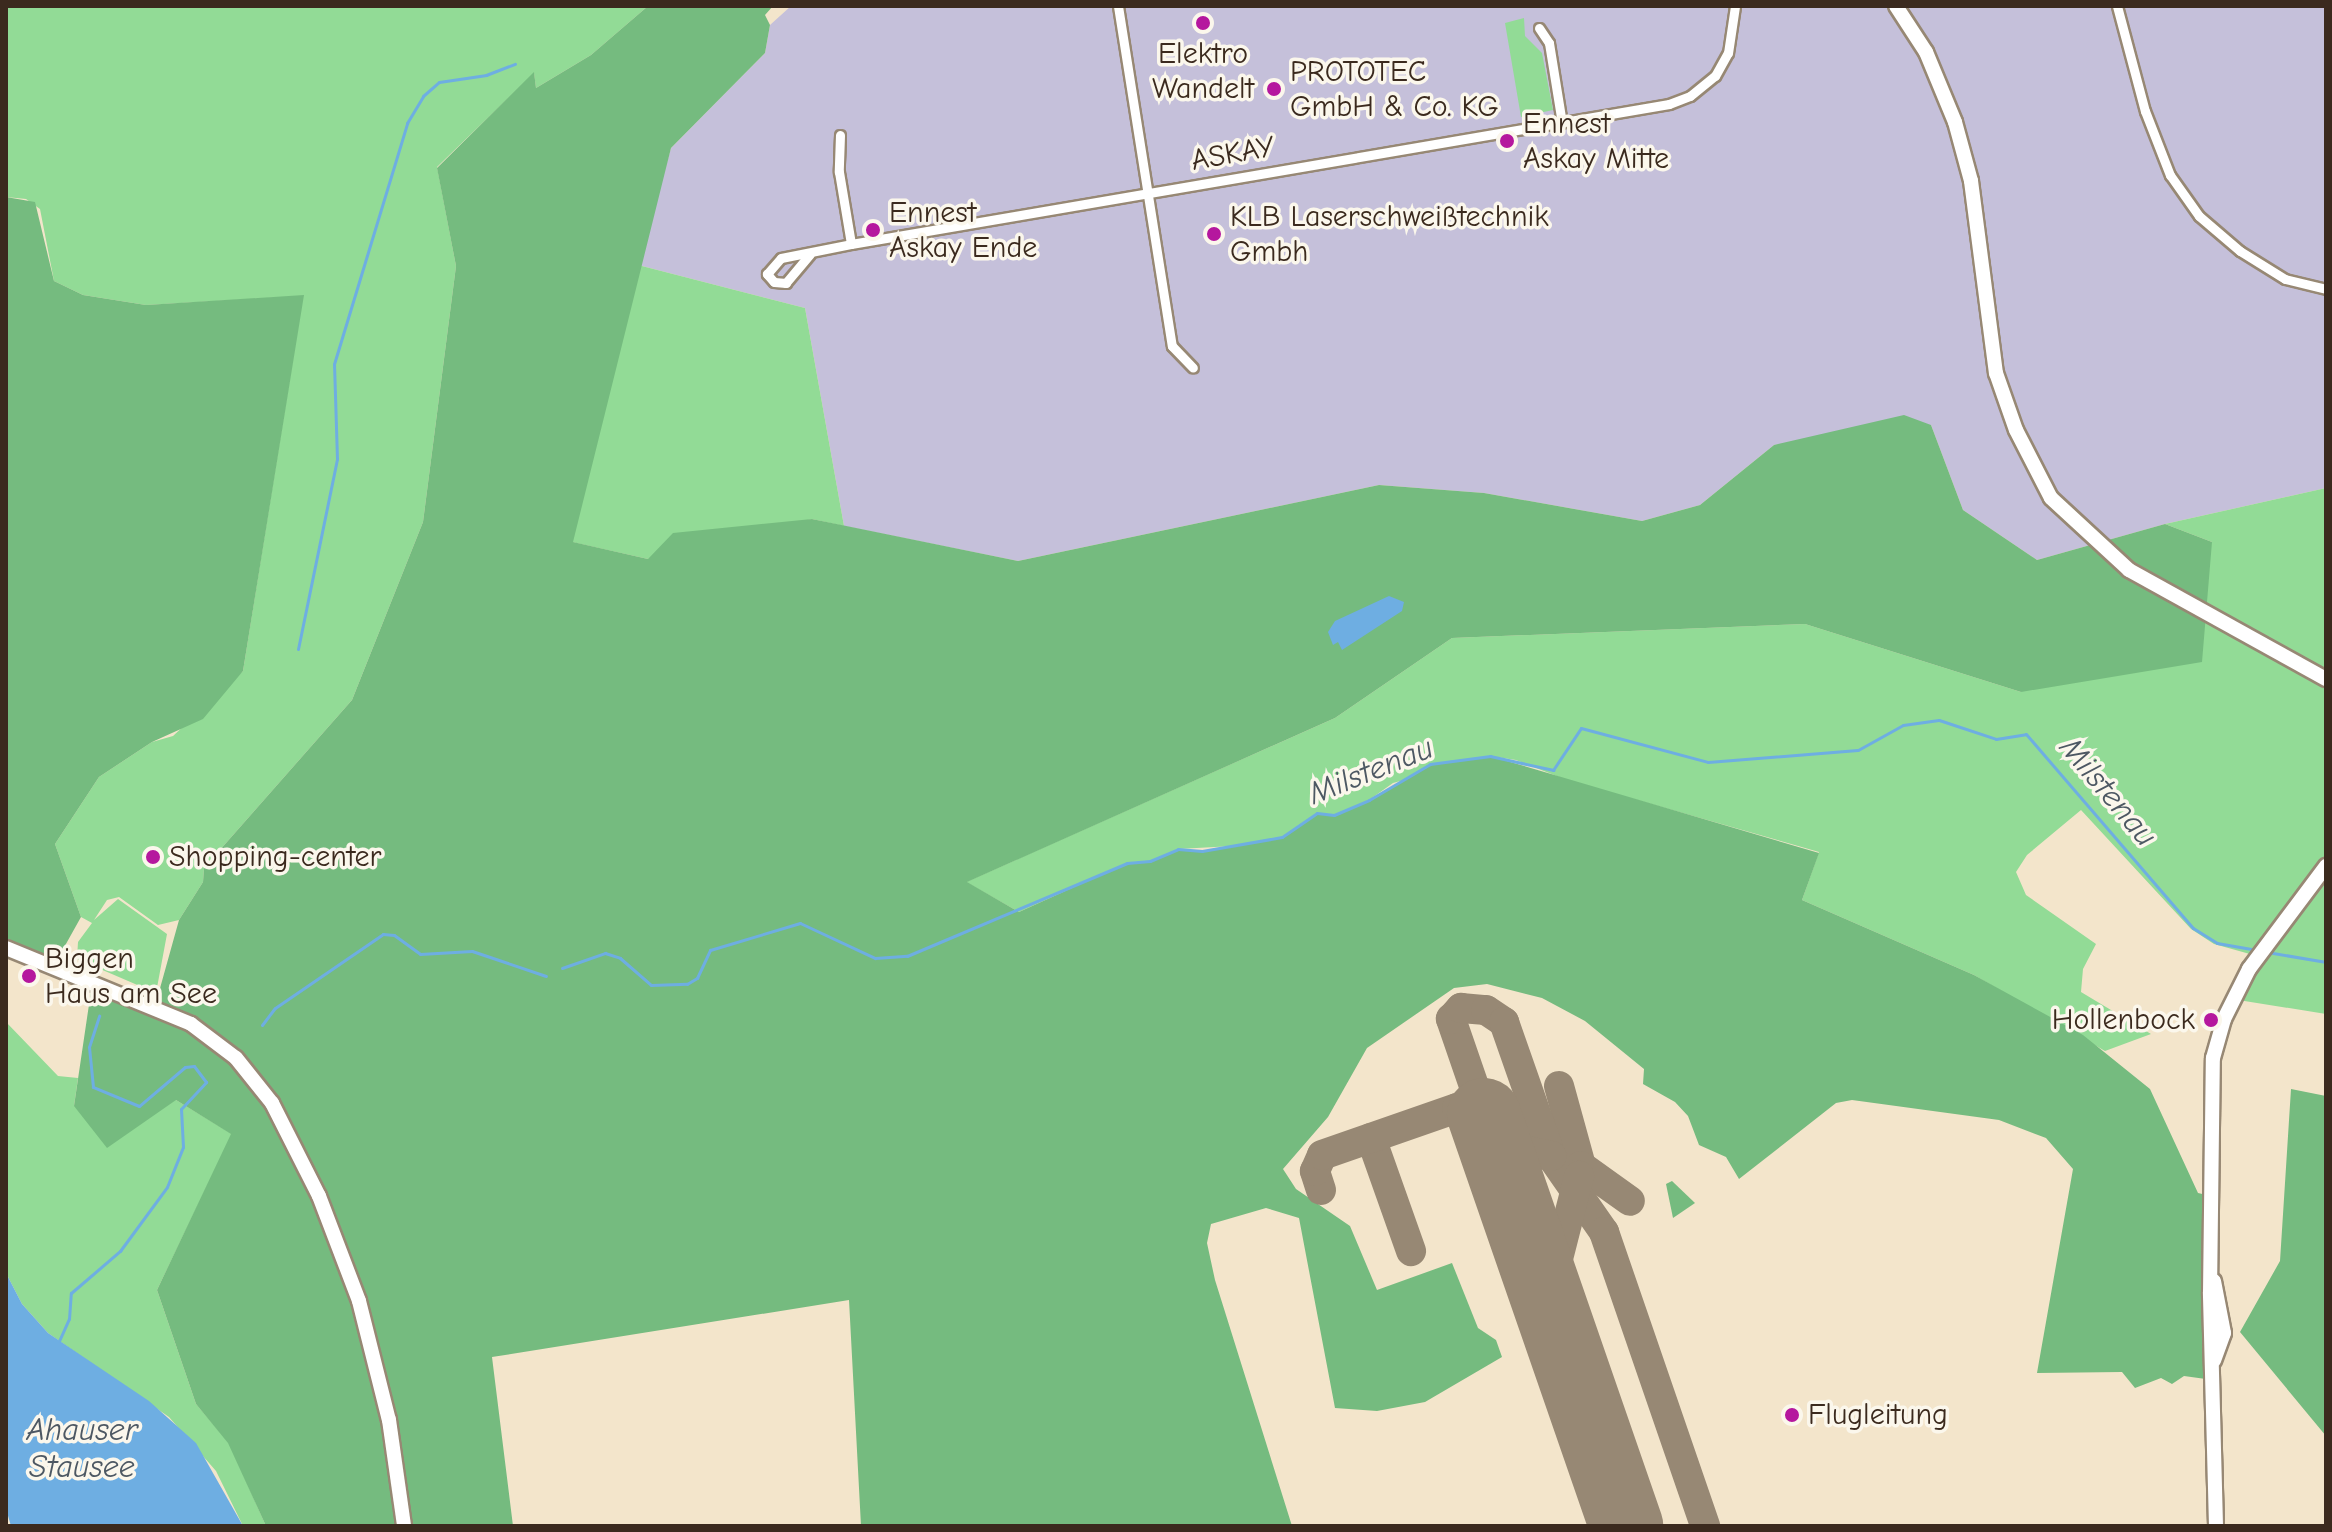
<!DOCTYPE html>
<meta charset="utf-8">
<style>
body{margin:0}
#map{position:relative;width:2332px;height:1532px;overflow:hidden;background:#f3e5cb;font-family:"Comic Neue",sans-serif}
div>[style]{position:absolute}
.industrial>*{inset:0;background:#c5c0da}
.green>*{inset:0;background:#92db96}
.forest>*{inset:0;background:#75bb7f}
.water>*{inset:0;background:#6eaee2}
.stream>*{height:3px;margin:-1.5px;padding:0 1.5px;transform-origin:1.5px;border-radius:1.5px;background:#6eaee2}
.taxiway>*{height:30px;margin:-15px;padding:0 15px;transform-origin:15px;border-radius:15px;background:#978874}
.runway>*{height:74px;margin:-37px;padding:0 37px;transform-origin:37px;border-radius:37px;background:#978874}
.roads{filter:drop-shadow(2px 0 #978874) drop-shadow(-2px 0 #978874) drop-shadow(0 2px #978874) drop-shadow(0 -2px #978874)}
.minor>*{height:9px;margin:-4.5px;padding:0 4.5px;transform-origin:4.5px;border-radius:4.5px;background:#fff}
.secondary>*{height:14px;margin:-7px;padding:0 7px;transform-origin:7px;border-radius:7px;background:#fff}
.dots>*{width:22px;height:22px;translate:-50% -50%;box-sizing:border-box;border:4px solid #fbf7ec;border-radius:50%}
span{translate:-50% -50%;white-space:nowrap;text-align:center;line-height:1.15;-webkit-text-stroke:7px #fbf7ec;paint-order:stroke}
.poi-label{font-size:30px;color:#3b2a1e}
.left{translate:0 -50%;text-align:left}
.right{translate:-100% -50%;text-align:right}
.street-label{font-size:30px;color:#3b2a1e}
.water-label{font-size:32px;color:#4d5863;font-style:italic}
.frame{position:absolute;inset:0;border:8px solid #3b2a1e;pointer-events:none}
</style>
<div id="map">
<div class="industrial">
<div style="clip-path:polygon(791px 6px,2326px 6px,2326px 488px,2165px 524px,2037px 560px,1963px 510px,1931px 425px,1774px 445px,1700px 505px,1642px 521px,1484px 493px,1379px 485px,1018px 561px,844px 526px,805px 308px,638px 265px,671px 148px,765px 53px,770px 25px)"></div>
</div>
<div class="green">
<div style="clip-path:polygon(6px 6px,648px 6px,591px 55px,536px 88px,534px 73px,437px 167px,456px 266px,423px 522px,352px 700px,204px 868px,203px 882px,179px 920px,158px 925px,119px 897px,107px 900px,94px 920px,118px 899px,167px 934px,156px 993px,77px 959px,78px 942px,92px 923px,81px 917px,55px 844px,99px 777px,152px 742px,173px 736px,243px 671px,303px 296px,146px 305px,83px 295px,54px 281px,40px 209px,26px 199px,6px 197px)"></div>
<div style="clip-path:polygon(1524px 18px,1525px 36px,1542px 53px,1553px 110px,1521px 117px,1505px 23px)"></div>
<div style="clip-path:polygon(638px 265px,805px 308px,844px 526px,812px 519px,648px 559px,572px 542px)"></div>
<div style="clip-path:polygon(2326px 488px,2326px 1014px,2232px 999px,2257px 956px,2214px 944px,2191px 929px,2081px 810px,2027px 855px,2016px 872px,2026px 895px,2096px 944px,2083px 969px,2081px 992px,2151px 1034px,2105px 1051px,1974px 975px,1802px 900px,1819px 852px,1567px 780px,1516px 760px,1490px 756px,1393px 783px,1369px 800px,1334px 815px,1317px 813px,1282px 837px,1252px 845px,1178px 849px,1150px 861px,1127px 863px,1019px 912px,966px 882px,1335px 718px,1452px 638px,1805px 624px,2021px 692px,2212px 542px,2165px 524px)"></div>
<div style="clip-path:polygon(6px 1022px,58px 1076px,78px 1078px,74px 1106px,176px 1100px,232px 1134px,157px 1290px,196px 1404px,229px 1443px,266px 1526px,243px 1526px,216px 1471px,169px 1417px,48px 1333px,22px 1304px,6px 1273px)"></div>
</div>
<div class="forest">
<div style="clip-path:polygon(648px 6px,773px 6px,765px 15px,770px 25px,765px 53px,671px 148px,573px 542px,648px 559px,673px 533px,812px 519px,1018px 561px,1379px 485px,1484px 493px,1642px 521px,1700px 505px,1774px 445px,1904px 415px,1931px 425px,1963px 510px,2037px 560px,2165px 524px,2212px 542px,2202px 662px,2021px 692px,1805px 624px,1452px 638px,1335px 718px,967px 882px,1019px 912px,1127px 863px,1150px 861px,1178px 849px,1202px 851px,1282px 837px,1317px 813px,1334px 815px,1369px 800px,1430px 764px,1490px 756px,1819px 853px,1802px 900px,1974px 975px,2083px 1035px,2150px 1089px,2198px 1193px,2211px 1196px,2213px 1380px,2184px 1376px,2172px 1384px,2161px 1378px,2135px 1388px,2122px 1372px,2037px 1373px,2073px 1169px,2046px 1138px,1999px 1120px,1852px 1100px,1836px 1103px,1739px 1179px,1726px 1157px,1699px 1145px,1688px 1116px,1675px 1102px,1643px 1084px,1644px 1069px,1585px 1021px,1542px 998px,1487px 984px,1454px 988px,1367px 1048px,1328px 1117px,1283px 1169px,1296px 1189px,1350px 1226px,1377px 1290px,1452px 1263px,1478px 1328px,1496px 1340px,1502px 1357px,1425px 1402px,1377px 1411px,1335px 1408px,1299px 1218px,1266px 1208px,1211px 1224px,1207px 1243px,1215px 1280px,1292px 1526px,861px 1526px,849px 1300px,492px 1357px,513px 1526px,266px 1526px,228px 1443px,196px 1404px,157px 1290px,231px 1134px,176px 1100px,107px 1148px,74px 1106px,91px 991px,152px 1017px,179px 920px,203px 882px,204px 868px,352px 700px,423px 522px,456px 266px,437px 168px,534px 72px,536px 88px,591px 55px)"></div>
<div style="clip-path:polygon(6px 197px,35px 202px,54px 281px,83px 295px,146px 305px,304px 295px,243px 671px,203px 719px,152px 742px,99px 777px,55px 844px,81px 917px,57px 960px,6px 939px)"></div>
<div style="clip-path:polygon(2291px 1089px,2326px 1096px,2326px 1436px,2240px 1332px,2280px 1261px)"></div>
<div style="clip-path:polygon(1672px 1181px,1695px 1203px,1673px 1218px,1666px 1184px)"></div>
</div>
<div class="water">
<div style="clip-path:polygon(1389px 596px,1404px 602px,1402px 611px,1342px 650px,1338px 642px,1333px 645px,1328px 632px,1335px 621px)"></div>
<div style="clip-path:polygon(6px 1273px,22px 1304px,48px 1333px,149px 1401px,196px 1443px,243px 1526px,11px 1526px,6px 1509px)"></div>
</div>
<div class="stream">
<div style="left:298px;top:649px;width:194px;rotate:-78.4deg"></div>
<div style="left:337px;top:459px;width:95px;rotate:-91.8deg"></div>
<div style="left:334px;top:364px;width:252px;rotate:-73.1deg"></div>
<div style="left:407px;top:123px;width:31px;rotate:-59deg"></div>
<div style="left:423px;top:96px;width:21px;rotate:-41deg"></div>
<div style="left:439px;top:82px;width:48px;rotate:-8.5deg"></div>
<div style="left:486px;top:75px;width:31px;rotate:-21deg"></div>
<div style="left:2267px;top:952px;width:60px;rotate:9.6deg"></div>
<div style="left:562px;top:968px;width:46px;rotate:-19.2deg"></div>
<div style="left:605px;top:953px;width:16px;rotate:18deg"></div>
<div style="left:620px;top:958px;width:41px;rotate:41.1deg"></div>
<div style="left:651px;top:985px;width:36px;rotate:-2deg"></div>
<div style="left:687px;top:984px;width:12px;rotate:-31deg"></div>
<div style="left:697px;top:978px;width:31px;rotate:-65deg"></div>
<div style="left:710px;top:950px;width:94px;rotate:-16.7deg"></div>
<div style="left:800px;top:923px;width:83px;rotate:25deg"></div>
<div style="left:875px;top:958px;width:32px;rotate:-4deg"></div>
<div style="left:907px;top:956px;width:239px;rotate:-22.9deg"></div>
<div style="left:1127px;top:863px;width:23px;rotate:-5deg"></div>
<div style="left:1150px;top:861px;width:30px;rotate:-23deg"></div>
<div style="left:1178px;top:849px;width:24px;rotate:5deg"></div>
<div style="left:1202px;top:851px;width:81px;rotate:-9.9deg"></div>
<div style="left:1282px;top:837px;width:42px;rotate:-34.4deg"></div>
<div style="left:1317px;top:813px;width:17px;rotate:7deg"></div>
<div style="left:1334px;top:815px;width:38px;rotate:-23deg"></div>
<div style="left:1369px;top:800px;width:71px;rotate:-30.5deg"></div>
<div style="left:1430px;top:764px;width:61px;rotate:-7.6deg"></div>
<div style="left:1490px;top:756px;width:65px;rotate:12.5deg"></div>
<div style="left:1553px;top:770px;width:50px;rotate:-56.3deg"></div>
<div style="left:1581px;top:728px;width:131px;rotate:15deg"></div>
<div style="left:1708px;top:762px;width:150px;rotate:-4.6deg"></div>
<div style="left:1858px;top:750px;width:51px;rotate:-29.1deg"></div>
<div style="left:1903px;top:725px;width:36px;rotate:-8deg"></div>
<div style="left:1939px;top:720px;width:60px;rotate:18.4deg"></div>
<div style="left:1996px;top:739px;width:30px;rotate:-9deg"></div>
<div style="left:2026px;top:734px;width:256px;rotate:49.3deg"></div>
<div style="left:2193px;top:928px;width:28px;rotate:32deg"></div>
<div style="left:2217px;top:943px;width:39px;rotate:10deg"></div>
<div style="left:262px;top:1025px;width:21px;rotate:-53deg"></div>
<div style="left:275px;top:1008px;width:131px;rotate:-34.4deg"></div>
<div style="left:383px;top:934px;width:11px;rotate:5deg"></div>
<div style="left:394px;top:935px;width:32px;rotate:36deg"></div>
<div style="left:420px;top:954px;width:52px;rotate:-3.3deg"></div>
<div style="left:472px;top:951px;width:78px;rotate:18.7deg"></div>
<div style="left:59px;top:1341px;width:24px;rotate:-66deg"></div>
<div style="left:69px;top:1319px;width:26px;rotate:-86deg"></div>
<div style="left:71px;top:1293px;width:65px;rotate:-40.6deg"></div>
<div style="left:120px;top:1251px;width:79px;rotate:-53.7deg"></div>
<div style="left:167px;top:1187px;width:43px;rotate:-68.2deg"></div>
<div style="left:183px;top:1147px;width:38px;rotate:-93deg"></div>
<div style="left:181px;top:1109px;width:37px;rotate:-47deg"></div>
<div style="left:206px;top:1082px;width:20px;rotate:-127deg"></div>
<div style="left:194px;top:1066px;width:9px;rotate:174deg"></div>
<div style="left:185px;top:1067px;width:60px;rotate:139.7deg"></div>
<div style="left:139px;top:1106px;width:50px;rotate:-157.6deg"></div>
<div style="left:93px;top:1087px;width:40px;rotate:-95.7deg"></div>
<div style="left:89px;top:1047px;width:33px;rotate:-72deg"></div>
</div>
<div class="taxiway">
<div style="left:1559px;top:1086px;width:83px;rotate:74.6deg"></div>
<div style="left:1581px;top:1166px;width:60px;rotate:35.5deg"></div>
<div style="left:1484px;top:1115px;width:102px;rotate:-109deg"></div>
<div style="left:1451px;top:1019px;width:15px;rotate:-48deg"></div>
<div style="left:1461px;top:1008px;width:25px;rotate:5deg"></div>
<div style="left:1486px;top:1010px;width:22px;rotate:34deg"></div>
<div style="left:1504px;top:1022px;width:142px;rotate:70.7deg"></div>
<div style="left:1551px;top:1156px;width:93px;rotate:55.1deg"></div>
<div style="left:1604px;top:1232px;width:311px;rotate:71deg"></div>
<div style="left:1371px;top:1138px;width:120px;rotate:70.5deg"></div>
<div style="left:1504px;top:1174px;width:31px;rotate:-52deg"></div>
<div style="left:1523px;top:1150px;width:29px;rotate:12deg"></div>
<div style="left:1321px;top:1190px;width:20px;rotate:-108deg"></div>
<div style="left:1315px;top:1171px;width:17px;rotate:-66deg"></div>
<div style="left:1322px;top:1155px;width:143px;rotate:-19.2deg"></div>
<div style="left:1457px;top:1108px;width:18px;rotate:3deg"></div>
<div style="left:1475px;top:1109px;width:11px;rotate:34deg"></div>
<div style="left:1548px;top:1298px;width:126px;rotate:-75.7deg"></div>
</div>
<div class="runway">
<div style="left:1484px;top:1115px;width:435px;rotate:70.9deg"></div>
</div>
<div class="roads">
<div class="minor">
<div style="left:1118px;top:6px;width:344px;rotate:81deg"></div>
<div style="left:1172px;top:346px;width:30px;rotate:46deg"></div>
<div style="left:2117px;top:6px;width:109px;rotate:75.1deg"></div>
<div style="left:2145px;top:111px;width:69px;rotate:68.7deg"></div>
<div style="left:2170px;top:175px;width:50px;rotate:54.7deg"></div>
<div style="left:2199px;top:216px;width:54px;rotate:40.5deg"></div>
<div style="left:2240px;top:251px;width:53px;rotate:31.9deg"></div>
<div style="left:2285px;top:279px;width:42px;rotate:13.7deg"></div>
<div style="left:1539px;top:28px;width:18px;rotate:56deg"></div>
<div style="left:1549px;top:43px;width:81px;rotate:80.8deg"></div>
<div style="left:840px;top:135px;width:37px;rotate:92deg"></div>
<div style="left:839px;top:172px;width:73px;rotate:80.5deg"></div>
<div style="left:810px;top:254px;width:38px;rotate:130deg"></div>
<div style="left:786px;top:283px;width:12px;rotate:-175deg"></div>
<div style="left:774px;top:282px;width:11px;rotate:-131deg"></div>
<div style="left:767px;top:274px;width:21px;rotate:-49deg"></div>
<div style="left:781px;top:258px;width:71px;rotate:-11.3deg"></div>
<div style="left:851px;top:244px;width:830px;rotate:-9.71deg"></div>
<div style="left:1669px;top:104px;width:22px;rotate:-21deg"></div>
<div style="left:1690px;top:96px;width:32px;rotate:-39deg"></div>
<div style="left:1715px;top:76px;width:26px;rotate:-61deg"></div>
<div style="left:1728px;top:53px;width:48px;rotate:-81.5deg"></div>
</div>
<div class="secondary">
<div style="left:1896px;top:6px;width:55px;rotate:56.9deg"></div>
<div style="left:1926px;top:52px;width:76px;rotate:67.5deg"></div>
<div style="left:1955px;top:122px;width:61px;rotate:74.8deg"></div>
<div style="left:1971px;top:181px;width:194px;rotate:82.6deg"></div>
<div style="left:1996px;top:373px;width:60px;rotate:70.7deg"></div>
<div style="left:2016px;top:430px;width:76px;rotate:62.8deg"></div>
<div style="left:2051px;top:498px;width:106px;rotate:42.7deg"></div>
<div style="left:2129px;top:570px;width:225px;rotate:29deg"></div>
<div style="left:6px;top:948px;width:200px;rotate:22.3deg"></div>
<div style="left:191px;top:1024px;width:56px;rotate:37.1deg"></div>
<div style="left:236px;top:1058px;width:58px;rotate:51.3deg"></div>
<div style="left:272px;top:1103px;width:104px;rotate:63.2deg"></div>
<div style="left:319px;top:1196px;width:112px;rotate:69.1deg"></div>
<div style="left:359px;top:1301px;width:123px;rotate:75.9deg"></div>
<div style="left:389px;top:1420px;width:107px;rotate:81.9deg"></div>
<div style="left:2214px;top:1281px;width:53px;rotate:79.1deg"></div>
<div style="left:2224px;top:1333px;width:29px;rotate:110deg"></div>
<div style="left:2216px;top:1526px;width:234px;rotate:-91.5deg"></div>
<div style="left:2210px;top:1292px;width:234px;rotate:-89.3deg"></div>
<div style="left:2213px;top:1058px;width:41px;rotate:-74.2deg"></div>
<div style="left:2224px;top:1019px;width:56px;rotate:-63.4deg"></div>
<div style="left:2249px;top:969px;width:129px;rotate:-53.2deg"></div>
</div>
</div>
<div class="dots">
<div style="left:1203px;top:23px;background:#b5179e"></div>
<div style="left:1274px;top:89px;background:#b5179e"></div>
<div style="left:1507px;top:141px;background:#b5179e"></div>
<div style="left:873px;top:230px;background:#b5179e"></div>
<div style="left:1214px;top:234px;background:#b5179e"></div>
<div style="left:153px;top:857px;background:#b5179e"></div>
<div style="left:29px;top:976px;background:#b5179e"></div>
<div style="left:2211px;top:1020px;background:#b5179e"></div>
<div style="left:1792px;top:1415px;background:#b5179e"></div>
</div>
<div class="poi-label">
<span style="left:1203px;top:71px">Elektro<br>Wandelt</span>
<span class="left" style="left:1290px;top:89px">PROTOTEC<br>GmbH &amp; Co. KG</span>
<span class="left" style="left:1523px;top:141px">Ennest<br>Askay Mitte</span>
<span class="left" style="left:889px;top:230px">Ennest<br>Askay Ende</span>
<span class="left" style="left:1230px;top:234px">KLB Laserschweißtechnik<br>Gmbh</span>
<span class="left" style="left:169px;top:857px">Shopping-center</span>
<span class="left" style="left:45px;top:976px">Biggen<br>Haus am See</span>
<span class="right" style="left:2195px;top:1020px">Hollenbock</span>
<span class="left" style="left:1808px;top:1415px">Flugleitung</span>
</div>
<div class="street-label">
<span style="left:1233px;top:154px;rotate:-10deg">ASKAY</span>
</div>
<div class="water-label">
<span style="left:1371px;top:771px;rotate:-22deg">Milstenau</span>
<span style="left:2108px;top:792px;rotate:50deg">Milstenau</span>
<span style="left:82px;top:1449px">Ahauser<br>Stausee</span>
</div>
<div class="frame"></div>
</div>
